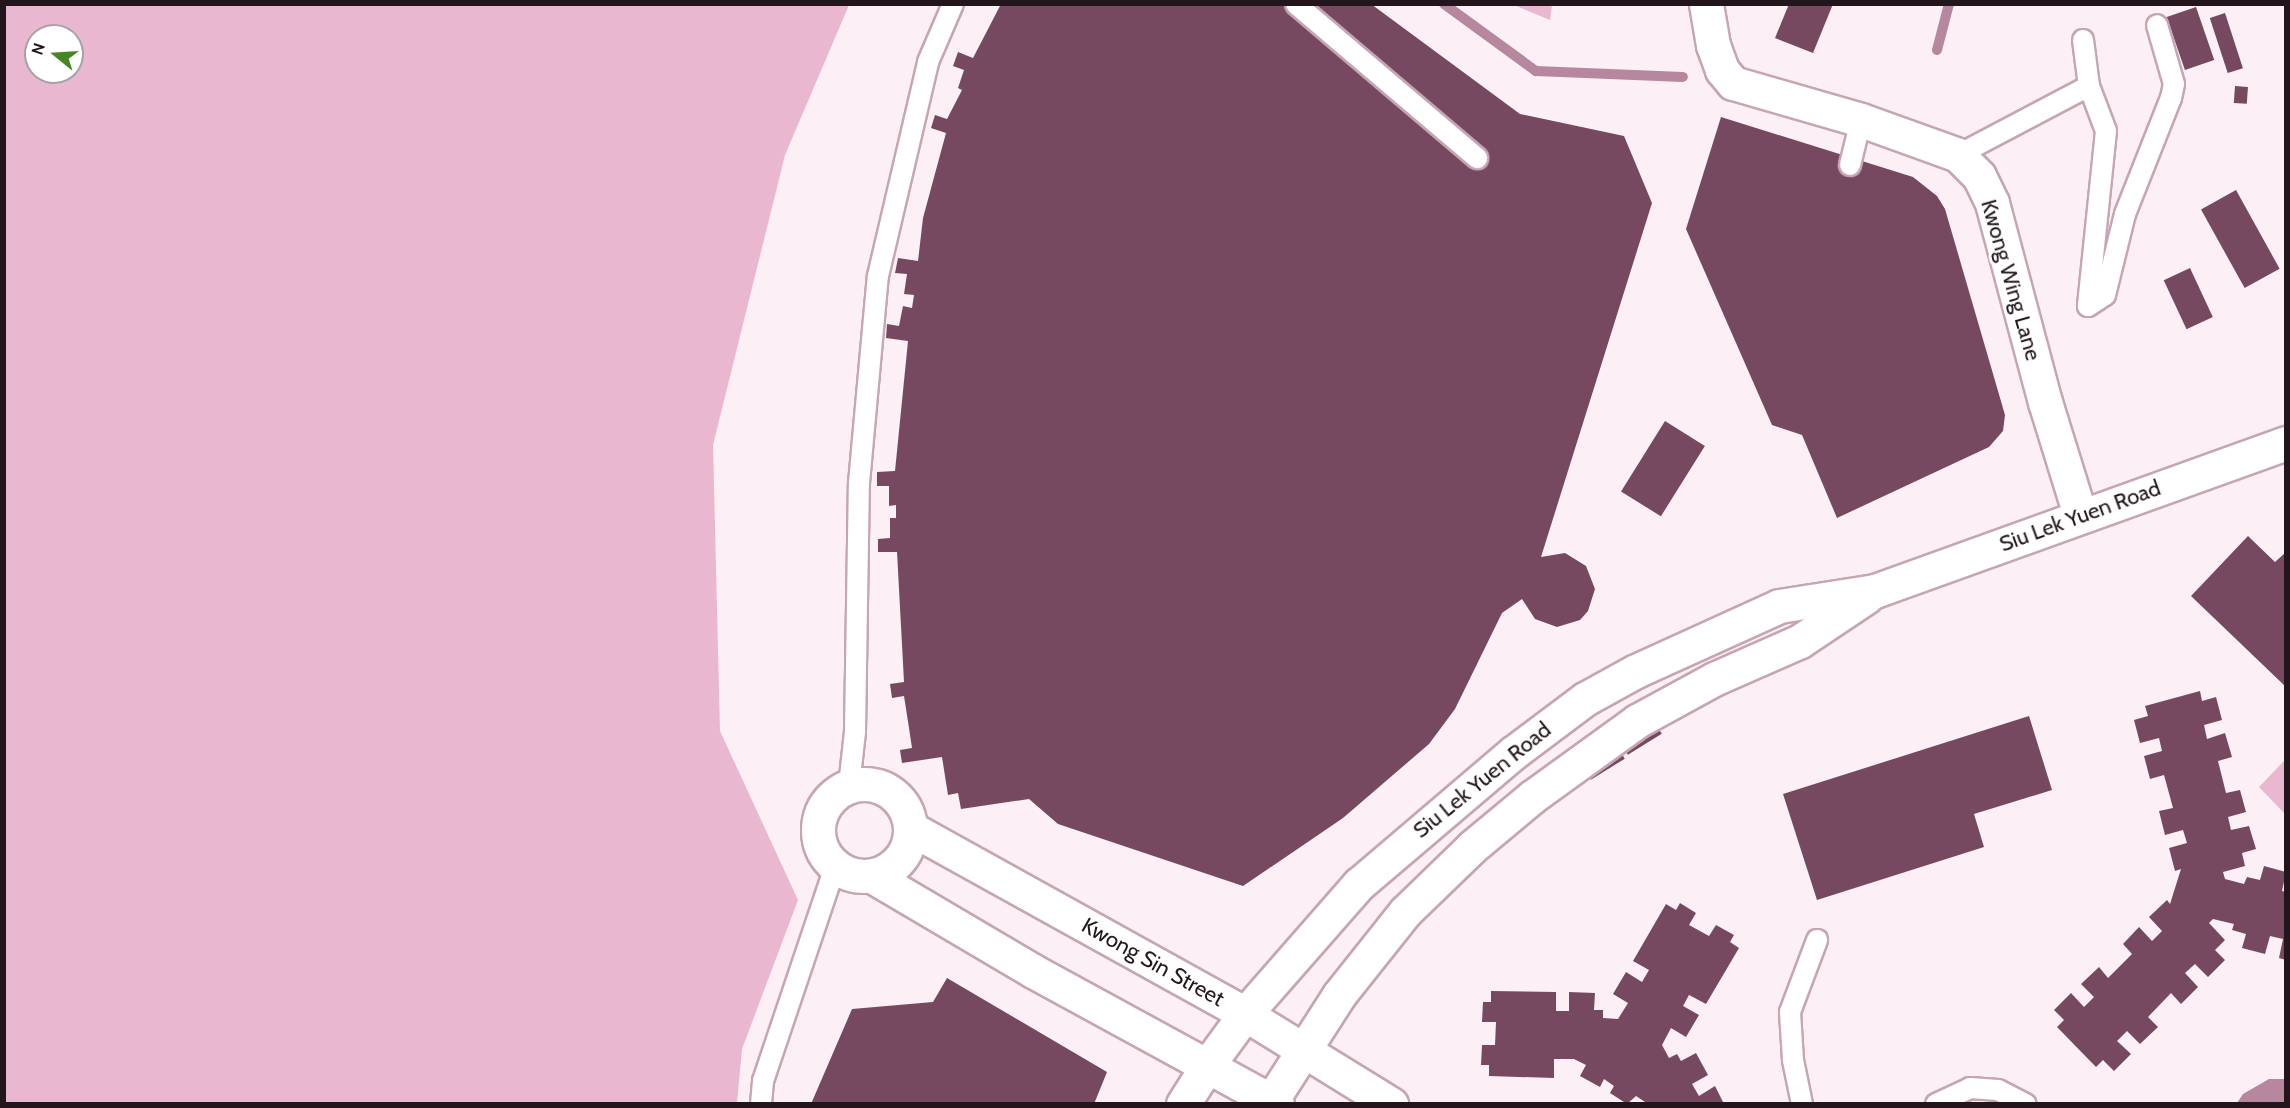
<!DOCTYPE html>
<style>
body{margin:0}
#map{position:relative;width:2290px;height:1108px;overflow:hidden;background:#fdeff6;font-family:Cabin,sans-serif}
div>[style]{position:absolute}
.green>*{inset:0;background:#e9b7d0}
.water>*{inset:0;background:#b7869f}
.stream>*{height:10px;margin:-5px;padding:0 5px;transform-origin:5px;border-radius:5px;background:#b7869f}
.building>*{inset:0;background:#764961;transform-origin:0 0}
.roads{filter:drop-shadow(2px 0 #c6a5b5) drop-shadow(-2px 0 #c6a5b5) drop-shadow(0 2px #c6a5b5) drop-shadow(0 -2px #c6a5b5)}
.service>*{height:20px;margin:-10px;padding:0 10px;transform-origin:10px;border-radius:10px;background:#fff}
.minor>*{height:33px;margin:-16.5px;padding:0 16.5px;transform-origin:16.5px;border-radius:16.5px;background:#fff}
.minor>.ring{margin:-16.5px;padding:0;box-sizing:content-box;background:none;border:33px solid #fff;border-radius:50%}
.tertiary>*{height:33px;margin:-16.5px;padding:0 16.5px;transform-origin:16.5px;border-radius:16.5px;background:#fff}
.secondary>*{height:33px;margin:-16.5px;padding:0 16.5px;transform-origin:16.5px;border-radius:16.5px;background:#fff}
span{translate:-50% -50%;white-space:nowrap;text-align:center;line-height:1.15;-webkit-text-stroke:6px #fff;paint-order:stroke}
.street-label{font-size:22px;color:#22151c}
.frame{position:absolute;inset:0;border:6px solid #22151c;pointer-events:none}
.north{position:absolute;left:24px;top:24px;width:60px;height:60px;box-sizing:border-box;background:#fff;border:2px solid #a7a1a4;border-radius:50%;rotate:288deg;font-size:16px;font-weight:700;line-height:24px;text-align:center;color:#22151c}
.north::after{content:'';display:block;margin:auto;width:21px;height:27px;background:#478627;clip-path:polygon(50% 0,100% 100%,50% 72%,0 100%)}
</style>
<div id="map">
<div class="green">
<div style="clip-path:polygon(evenodd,5px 4px,849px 5px,785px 155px,713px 445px,720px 731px,798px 900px,742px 1049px,737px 1103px,5px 1103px,5px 4px,36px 36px,72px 36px,72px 72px,36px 72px,36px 36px)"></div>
<div style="clip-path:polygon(1514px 5px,1552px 5px,1550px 20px)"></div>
<div style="clip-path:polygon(2285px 760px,2285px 814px,2259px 787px)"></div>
</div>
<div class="water">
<div style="clip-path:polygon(2269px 1079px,2285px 1079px,2285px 1103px,2237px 1103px,2243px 1094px)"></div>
</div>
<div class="stream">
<div style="left:1444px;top:4px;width:114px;rotate:36.1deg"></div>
<div style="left:1536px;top:71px;width:147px;rotate:2.3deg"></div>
<div style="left:1937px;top:50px;width:48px;rotate:-75.4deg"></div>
</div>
<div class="building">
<div style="clip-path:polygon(1001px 4px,1371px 4px,1520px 114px,1624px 136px,1652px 203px,1541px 557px,1565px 553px,1586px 566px,1595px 589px,1588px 611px,1580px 620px,1557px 627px,1535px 619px,1522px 599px,1502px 613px,1455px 709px,1429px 744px,1343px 818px,1243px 886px,1058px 824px,1029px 799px,961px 809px,958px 793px,948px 795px,942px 757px,902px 763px,900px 750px,912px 748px,909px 728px,904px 696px,892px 698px,890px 684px,904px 682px,897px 552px,878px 552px,878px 539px,890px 538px,890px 518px,896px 518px,896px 505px,889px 506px,889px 486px,877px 486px,877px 472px,895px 471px,908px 341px,886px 338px,887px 324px,899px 326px,903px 306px,912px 308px,914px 295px,904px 294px,907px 274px,895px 273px,898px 258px,918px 261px,923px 218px,946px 133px,931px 128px,935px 115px,947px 119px,962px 90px,958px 88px,964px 70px,953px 66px,958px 52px,973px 58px)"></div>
<div style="clip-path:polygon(1789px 4px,1833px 4px,1813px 53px,1775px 38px)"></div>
<div style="left:2196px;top:7px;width:56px;height:31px;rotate:71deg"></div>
<div style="left:2225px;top:13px;width:58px;height:16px;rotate:72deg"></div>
<div style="left:2235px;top:86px;width:13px;height:17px;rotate:4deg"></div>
<div style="clip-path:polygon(1721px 117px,1913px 177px,1937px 196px,1945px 209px,2005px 415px,2003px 431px,1989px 447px,1837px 518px,1802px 435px,1772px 425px,1686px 229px)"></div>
<div style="left:2236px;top:190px;width:90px;height:40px;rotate:61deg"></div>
<div style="left:2190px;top:268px;width:54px;height:29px;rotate:65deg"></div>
<div style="left:1665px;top:421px;width:47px;height:83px;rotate:32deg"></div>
<div style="clip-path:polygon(2248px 536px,2275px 562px,2286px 552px,2286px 687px,2191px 596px)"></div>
<div style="clip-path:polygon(2200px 691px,2202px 701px,2216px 697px,2222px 720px,2204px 725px,2207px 739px,2225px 733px,2232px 757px,2218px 761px,2226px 793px,2240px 790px,2246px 812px,2228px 817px,2231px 830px,2249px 826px,2256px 849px,2242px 853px,2245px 866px,2223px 872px,2225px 879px,2244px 884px,2247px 877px,2260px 880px,2264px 866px,2286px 872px,2282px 891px,2286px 892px,2286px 960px,2279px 958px,2283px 939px,2270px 936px,2265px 954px,2242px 948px,2246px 934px,2232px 930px,2234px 924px,2213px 919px,2209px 923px,2225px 940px,2215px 950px,2225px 960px,2208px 977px,2195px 964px,2185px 973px,2198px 987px,2181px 1004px,2171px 993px,2148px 1017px,2158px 1027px,2140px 1044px,2127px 1031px,2117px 1041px,2131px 1054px,2114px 1071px,2103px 1060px,2096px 1067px,2057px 1027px,2064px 1020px,2054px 1010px,2071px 993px,2084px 1007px,2094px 997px,2081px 984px,2099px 967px,2108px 978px,2132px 954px,2123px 944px,2139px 927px,2152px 941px,2162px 931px,2149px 917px,2167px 900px,2170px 904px,2181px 869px,2175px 871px,2169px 848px,2187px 843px,2183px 830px,2165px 835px,2159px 811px,2173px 808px,2164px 775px,2150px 779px,2144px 756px,2162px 751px,2159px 738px,2140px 743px,2134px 720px,2148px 716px,2145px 706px)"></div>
<div style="clip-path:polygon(2029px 716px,2052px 790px,1974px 814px,1984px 847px,1817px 900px,1783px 794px)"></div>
<div style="left:1657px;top:726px;width:9px;height:40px;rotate:58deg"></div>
<div style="left:1620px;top:751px;width:9px;height:40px;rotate:58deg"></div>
<div style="clip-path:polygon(1680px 903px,1696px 913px,1689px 925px,1709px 936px,1716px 925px,1734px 935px,1730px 942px,1739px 948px,1706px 1004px,1689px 995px,1683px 1006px,1699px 1015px,1686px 1037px,1671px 1028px,1662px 1045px,1669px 1058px,1677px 1054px,1681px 1061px,1696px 1053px,1708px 1075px,1692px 1084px,1699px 1096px,1715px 1086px,1724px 1104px,1648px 1104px,1636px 1096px,1627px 1104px,1610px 1093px,1614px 1086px,1604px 1079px,1600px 1087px,1580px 1076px,1586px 1065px,1574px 1059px,1554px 1059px,1554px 1078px,1489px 1076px,1489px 1065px,1481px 1065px,1482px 1045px,1495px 1045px,1496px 1022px,1482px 1022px,1483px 1002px,1491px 1002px,1491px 991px,1556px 992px,1556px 1011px,1569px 1011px,1569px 992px,1595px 993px,1594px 1010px,1603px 1010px,1603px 1018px,1618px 1019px,1628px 1003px,1613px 994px,1626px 972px,1642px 982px,1649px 970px,1633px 961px,1666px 904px,1676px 910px)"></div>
<div style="clip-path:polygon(947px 978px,1107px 1072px,1094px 1104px,811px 1104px,852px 1009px,933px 1002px)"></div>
</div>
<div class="roads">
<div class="service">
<div style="left:1296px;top:4px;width:238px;rotate:40.4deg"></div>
<div style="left:2083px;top:40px;width:46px;rotate:82.6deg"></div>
<div style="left:1958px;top:155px;width:148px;rotate:-27.8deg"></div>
<div style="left:2089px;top:86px;width:48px;rotate:69.3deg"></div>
<div style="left:2106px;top:131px;width:176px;rotate:95.9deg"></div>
<div style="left:2088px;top:306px;width:20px;rotate:-33deg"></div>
<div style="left:2105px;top:295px;width:83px;rotate:-76.1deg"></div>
<div style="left:2125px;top:214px;width:125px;rotate:-68.4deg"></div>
<div style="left:2171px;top:98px;width:14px;rotate:-78deg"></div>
<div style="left:2174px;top:84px;width:61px;rotate:-106.1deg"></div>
<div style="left:1850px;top:165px;width:46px;rotate:-76.3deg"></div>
<div style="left:849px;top:786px;width:54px;rotate:-83.7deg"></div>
<div style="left:855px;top:732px;width:249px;rotate:-89.1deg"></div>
<div style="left:859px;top:483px;width:208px;rotate:-84.8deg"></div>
<div style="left:878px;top:276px;width:220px;rotate:-76.8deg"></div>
<div style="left:928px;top:62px;width:63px;rotate:-66.7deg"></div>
<div style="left:761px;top:1104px;width:23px;rotate:-85deg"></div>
<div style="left:763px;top:1081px;width:226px;rotate:-71.4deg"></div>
<div style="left:1802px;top:1104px;width:45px;rotate:-101.6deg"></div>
<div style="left:1793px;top:1060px;width:48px;rotate:-93.6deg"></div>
<div style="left:1790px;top:1012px;width:77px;rotate:-69.4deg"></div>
<div style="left:1936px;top:1104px;width:38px;rotate:-25deg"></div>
<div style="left:1970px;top:1088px;width:28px;rotate:4deg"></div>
<div style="left:1998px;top:1090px;width:31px;rotate:27deg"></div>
</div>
<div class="minor">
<div style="left:1706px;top:4px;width:42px;rotate:80.3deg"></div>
<div style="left:1713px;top:45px;width:27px;rotate:70deg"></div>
<div style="left:1722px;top:70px;width:17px;rotate:50deg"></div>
<div style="left:1733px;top:83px;width:133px;rotate:16.1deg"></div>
<div style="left:1861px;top:120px;width:103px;rotate:19.8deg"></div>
<div style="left:1958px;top:155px;width:30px;rotate:45deg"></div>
<div style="left:1979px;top:176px;width:30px;rotate:64deg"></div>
<div style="left:1992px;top:203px;width:206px;rotate:75.1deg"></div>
<div style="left:2045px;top:402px;width:118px;rotate:72.8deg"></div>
<div class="ring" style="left:818px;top:784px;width:59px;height:59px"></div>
<div style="left:910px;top:828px;width:383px;rotate:29deg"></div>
<div style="left:872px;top:876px;width:187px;rotate:30.5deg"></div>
<div style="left:1033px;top:971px;width:271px;rotate:28.6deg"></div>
</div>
<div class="tertiary">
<div style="left:1245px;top:1014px;width:172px;rotate:31.7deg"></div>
<div style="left:1207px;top:1066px;width:64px;rotate:-53.8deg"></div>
<div style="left:1245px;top:1014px;width:173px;rotate:-48.8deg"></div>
<div style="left:1359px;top:884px;width:202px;rotate:-40.4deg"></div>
<div style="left:1513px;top:753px;width:90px;rotate:-36.9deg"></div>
<div style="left:1585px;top:699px;width:58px;rotate:-28.8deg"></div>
<div style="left:1636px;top:671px;width:157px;rotate:-24.4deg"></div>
<div style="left:1779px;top:606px;width:97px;rotate:-8.9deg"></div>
<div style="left:1875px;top:591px;width:437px;rotate:-19.8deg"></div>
<div style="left:1277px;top:1104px;width:7px;rotate:-153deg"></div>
<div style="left:1271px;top:1101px;width:126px;rotate:-57.3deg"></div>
<div style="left:1339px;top:995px;width:106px;rotate:-51.5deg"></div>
<div style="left:1405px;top:912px;width:93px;rotate:-44.1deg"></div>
<div style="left:1472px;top:847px;width:78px;rotate:-39.8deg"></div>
<div style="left:1532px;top:797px;width:130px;rotate:-35.9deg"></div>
<div style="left:1637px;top:721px;width:88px;rotate:-28.6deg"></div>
<div style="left:1714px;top:679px;width:94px;rotate:-23.8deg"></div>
<div style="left:1800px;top:641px;width:79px;rotate:-33.7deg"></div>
</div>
<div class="secondary">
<div style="left:1183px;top:1104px;width:45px;rotate:-57.7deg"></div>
<div style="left:1269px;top:1104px;width:4px;rotate:-56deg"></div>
</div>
</div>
<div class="street-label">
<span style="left:2011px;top:280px;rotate:74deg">Kwong Wing Lane</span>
<span style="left:2080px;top:516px;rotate:-20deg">Siu Lek Yuen Road</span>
<span style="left:1482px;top:780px;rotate:-39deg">Siu Lek Yuen Road</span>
<span style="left:1153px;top:962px;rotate:29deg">Kwong Sin Street</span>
</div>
<div class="frame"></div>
<div class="north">N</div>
</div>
